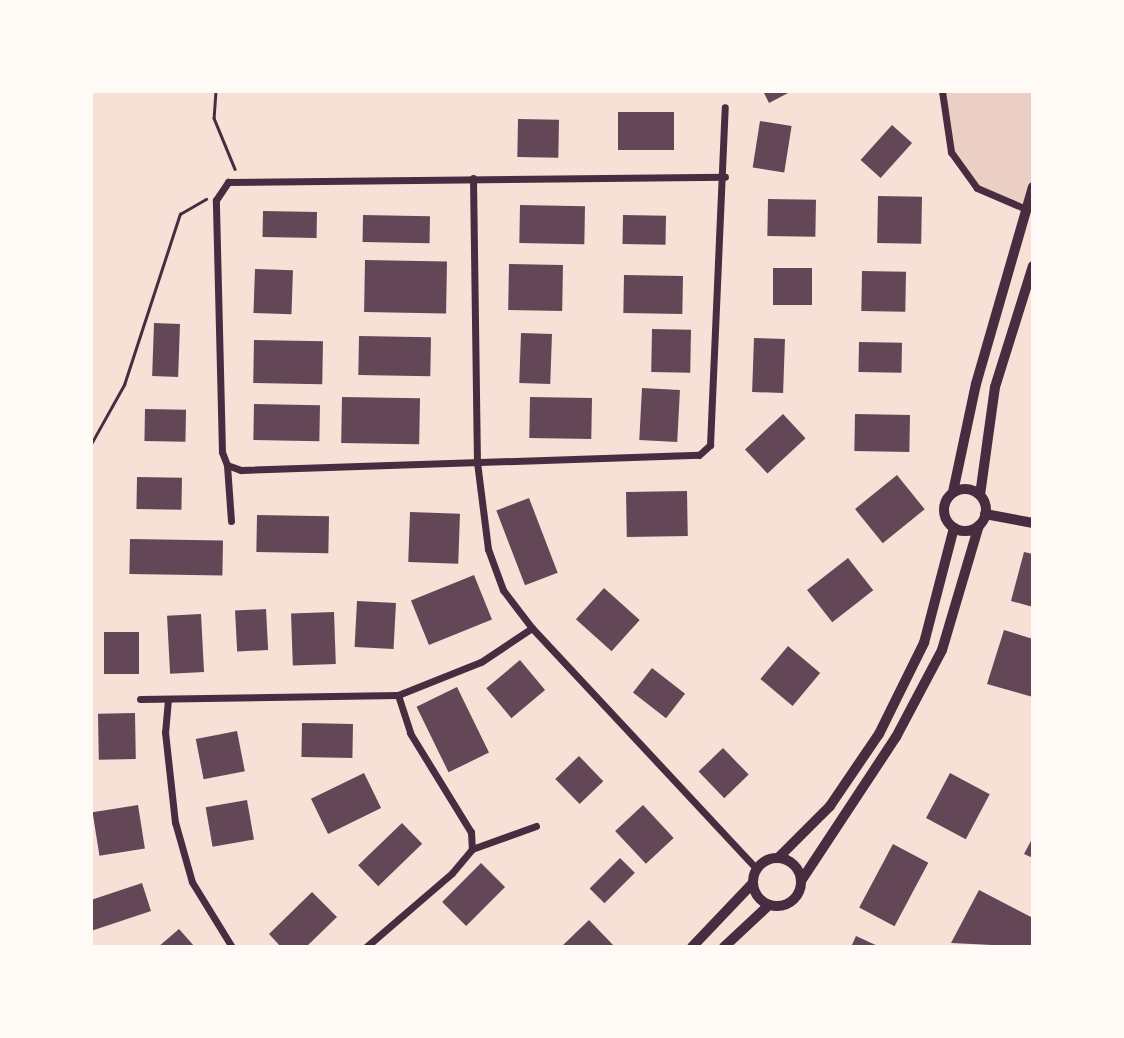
<!DOCTYPE html>
<style>
body{margin:0}
#map{position:relative;width:1124px;height:1038px;overflow:hidden;background:#f7e1d7;font-family:Manrope,sans-serif}
div>[style]{position:absolute}
.green>*{inset:0;background:#ebcfc5}
.building>*{inset:0;background:#644757;transform-origin:0 0}
.path>*{height:2.5px;margin:-1.25px;padding:0 1.25px;transform-origin:1.25px;border-radius:1.25px;background:#4a2c40}
.minor>*{height:7px;margin:-3.5px;padding:0 3.5px;transform-origin:3.5px;border-radius:3.5px;background:#4a2c40}
.tertiary>*{height:10px;margin:-5px;padding:0 5px;transform-origin:5px;border-radius:5px;background:#4a2c40}
.tertiary>.ring{margin:-5px;padding:0;box-sizing:content-box;background:none;border:10px solid #4a2c40;border-radius:50%}
span{translate:-50% -50%;white-space:nowrap;text-align:center;line-height:1.15;-webkit-text-stroke:5px #fffaf5;paint-order:stroke}
.frame{position:absolute;inset:0;border:93px solid #fffaf5;pointer-events:none}
</style>
<div id="map">
<div class="green">
<div style="clip-path:polygon(942px 91px,1033px 91px,1033px 187px,1026px 209px,977px 188px,951px 152px)"></div>
</div>
<div class="building">
<div style="clip-path:polygon(763px 91px,792px 91px,769px 103px)"></div>
<div style="left:618px;top:112px;width:56px;height:38px"></div>
<div style="left:518px;top:119px;width:41px;height:38px;rotate:1deg"></div>
<div style="left:760px;top:121px;width:32px;height:47px;rotate:9deg"></div>
<div style="left:892px;top:125px;width:27px;height:47px;rotate:42deg"></div>
<div style="left:878px;top:196px;width:44px;height:47px;rotate:1deg"></div>
<div style="left:768px;top:199px;width:48px;height:37px;rotate:1deg"></div>
<div style="left:520px;top:205px;width:65px;height:38px;rotate:1deg"></div>
<div style="left:263px;top:211px;width:54px;height:26px;rotate:1deg"></div>
<div style="left:363px;top:215px;width:67px;height:27px;rotate:1deg"></div>
<div style="left:623px;top:215px;width:43px;height:29px;rotate:1deg"></div>
<div style="left:365px;top:260px;width:82px;height:52px;rotate:1deg"></div>
<div style="left:509px;top:264px;width:54px;height:46px;rotate:1deg"></div>
<div style="left:773px;top:268px;width:39px;height:37px"></div>
<div style="left:255px;top:269px;width:38px;height:44px;rotate:2deg"></div>
<div style="left:862px;top:271px;width:44px;height:40px;rotate:1deg"></div>
<div style="left:624px;top:275px;width:59px;height:38px;rotate:1deg"></div>
<div style="left:154px;top:323px;width:26px;height:53px;rotate:2deg"></div>
<div style="left:652px;top:329px;width:39px;height:43px;rotate:1deg"></div>
<div style="left:521px;top:333px;width:31px;height:50px;rotate:2deg"></div>
<div style="left:359px;top:336px;width:72px;height:39px;rotate:1deg"></div>
<div style="left:754px;top:338px;width:31px;height:54px;rotate:2deg"></div>
<div style="left:254px;top:340px;width:69px;height:43px;rotate:1deg"></div>
<div style="left:859px;top:342px;width:43px;height:30px;rotate:1deg"></div>
<div style="left:642px;top:388px;width:38px;height:52px;rotate:3deg"></div>
<div style="left:342px;top:397px;width:78px;height:46px;rotate:1deg"></div>
<div style="left:530px;top:397px;width:62px;height:41px;rotate:1deg"></div>
<div style="left:254px;top:404px;width:66px;height:36px;rotate:1deg"></div>
<div style="left:145px;top:409px;width:41px;height:32px;rotate:1deg"></div>
<div style="left:783px;top:414px;width:33px;height:52px;rotate:47deg"></div>
<div style="left:855px;top:414px;width:55px;height:37px;rotate:1deg"></div>
<div style="left:897px;top:475px;width:44px;height:54px;rotate:51deg"></div>
<div style="left:137px;top:477px;width:45px;height:32px;rotate:1deg"></div>
<div style="left:687px;top:491px;width:45px;height:61px;rotate:89deg"></div>
<div style="left:529px;top:498px;width:80px;height:35px;rotate:69deg"></div>
<div style="left:410px;top:512px;width:50px;height:50px;rotate:2deg"></div>
<div style="left:257px;top:515px;width:72px;height:37px;rotate:1deg"></div>
<div style="left:130px;top:539px;width:93px;height:35px;rotate:1deg"></div>
<div style="clip-path:polygon(1024px 552px,1033px 554px,1033px 607px,1011px 601px)"></div>
<div style="left:848px;top:558px;width:41px;height:52px;rotate:52deg"></div>
<div style="left:474px;top:575px;width:48px;height:68px;rotate:68deg"></div>
<div style="left:604px;top:588px;width:48px;height:42px;rotate:42deg"></div>
<div style="left:357px;top:601px;width:39px;height:46px;rotate:3deg"></div>
<div style="left:266px;top:609px;width:41px;height:31px;rotate:87deg"></div>
<div style="left:334px;top:612px;width:52px;height:43px;rotate:88deg"></div>
<div style="left:201px;top:614px;width:58px;height:34px;rotate:87deg"></div>
<div style="clip-path:polygon(1004px 630px,1033px 639px,1033px 697px,987px 684px)"></div>
<div style="left:104px;top:632px;width:35px;height:42px"></div>
<div style="left:788px;top:646px;width:42px;height:43px;rotate:40deg"></div>
<div style="left:520px;top:660px;width:39px;height:44px;rotate:50deg"></div>
<div style="left:652px;top:668px;width:42px;height:31px;rotate:38deg"></div>
<div style="left:457px;top:687px;width:73px;height:45px;rotate:64deg"></div>
<div style="left:135px;top:713px;width:46px;height:37px;rotate:89deg"></div>
<div style="left:302px;top:723px;width:51px;height:34px;rotate:1deg"></div>
<div style="left:237px;top:731px;width:41px;height:42px;rotate:79deg"></div>
<div style="left:723px;top:748px;width:37px;height:34px;rotate:46deg"></div>
<div style="left:579px;top:756px;width:35px;height:33px;rotate:46deg"></div>
<div style="left:364px;top:773px;width:39px;height:59px;rotate:64deg"></div>
<div style="left:950px;top:773px;width:45px;height:51px;rotate:28deg"></div>
<div style="left:247px;top:800px;width:40px;height:42px;rotate:80deg"></div>
<div style="left:138px;top:805px;width:44px;height:46px;rotate:81deg"></div>
<div style="left:643px;top:805px;width:45px;height:38px;rotate:47deg"></div>
<div style="left:402px;top:823px;width:29px;height:61px;rotate:46deg"></div>
<div style="clip-path:polygon(1033px 837px,1033px 858px,1024px 854px)"></div>
<div style="left:893px;top:844px;width:40px;height:72px;rotate:28deg"></div>
<div style="left:620px;top:858px;width:21px;height:43px;rotate:45deg"></div>
<div style="left:481px;top:863px;width:34px;height:55px;rotate:45deg"></div>
<div style="clip-path:polygon(142px 883px,151px 911px,91px 931px,91px 900px)"></div>
<div style="clip-path:polygon(979px 890px,1033px 918px,1033px 947px,951px 943px)"></div>
<div style="clip-path:polygon(312px 892px,337px 917px,306px 947px,281px 947px,269px 934px)"></div>
<div style="clip-path:polygon(589px 920px,615px 947px,561px 947px)"></div>
<div style="clip-path:polygon(179px 929px,195px 947px,158px 947px)"></div>
<div style="clip-path:polygon(856px 936px,880px 947px,851px 947px)"></div>
</div>
<div class="path">
<div style="left:216px;top:91px;width:27px;rotate:94deg"></div>
<div style="left:214px;top:118px;width:55px;rotate:67.6deg"></div>
<div style="left:91px;top:444px;width:68px;rotate:-60.8deg"></div>
<div style="left:124px;top:385px;width:180px;rotate:-71.9deg"></div>
<div style="left:180px;top:214px;width:30px;rotate:-30deg"></div>
</div>
<div class="minor">
<div style="left:942px;top:91px;width:62px;rotate:81.6deg"></div>
<div style="left:951px;top:152px;width:44px;rotate:54.2deg"></div>
<div style="left:977px;top:188px;width:53px;rotate:23.2deg"></div>
<div style="left:473px;top:178px;width:284px;rotate:89.2deg"></div>
<div style="left:477px;top:462px;width:88px;rotate:82.8deg"></div>
<div style="left:488px;top:549px;width:44px;rotate:69.9deg"></div>
<div style="left:503px;top:590px;width:48px;rotate:52.7deg"></div>
<div style="left:532px;top:628px;width:330px;rotate:47deg"></div>
<div style="left:227px;top:465px;width:15px;rotate:20deg"></div>
<div style="left:241px;top:470px;width:458px;rotate:-1.9deg"></div>
<div style="left:699px;top:455px;width:15px;rotate:-42deg"></div>
<div style="left:710px;top:445px;width:338px;rotate:-87.5deg"></div>
<div style="left:231px;top:521px;width:56px;rotate:-94.1deg"></div>
<div style="left:227px;top:465px;width:14px;rotate:-111deg"></div>
<div style="left:222px;top:452px;width:252px;rotate:-91.4deg"></div>
<div style="left:216px;top:200px;width:22px;rotate:-56deg"></div>
<div style="left:228px;top:182px;width:497px;rotate:-0.6deg"></div>
<div style="left:398px;top:695px;width:40px;rotate:72deg"></div>
<div style="left:410px;top:733px;width:116px;rotate:58.4deg"></div>
<div style="left:471px;top:832px;width:17px;rotate:87deg"></div>
<div style="left:140px;top:699px;width:258px;rotate:-0.9deg"></div>
<div style="left:398px;top:695px;width:89px;rotate:-21.7deg"></div>
<div style="left:481px;top:662px;width:61px;rotate:-33.7deg"></div>
<div style="left:168px;top:699px;width:33px;rotate:95deg"></div>
<div style="left:165px;top:732px;width:91px;rotate:83.7deg"></div>
<div style="left:175px;top:822px;width:62px;rotate:74.2deg"></div>
<div style="left:192px;top:882px;width:76px;rotate:58.4deg"></div>
<div style="left:366px;top:947px;width:113px;rotate:-40.7deg"></div>
<div style="left:452px;top:873px;width:31px;rotate:-50deg"></div>
<div style="left:472px;top:849px;width:68px;rotate:-19.8deg"></div>
</div>
<div class="tertiary">
<div class="ring" style="left:944px;top:489px;width:32px;height:32px"></div>
<div style="left:953px;top:492px;width:110px;rotate:-78deg"></div>
<div style="left:976px;top:384px;width:205px;rotate:-73.9deg"></div>
<div style="left:980px;top:495px;width:109px;rotate:-82.1deg"></div>
<div style="left:995px;top:387px;width:127px;rotate:-72.6deg"></div>
<div style="left:985px;top:514px;width:49px;rotate:10.6deg"></div>
<div class="ring" style="left:753px;top:858px;width:38px;height:38px"></div>
<div style="left:778px;top:858px;width:74px;rotate:-45deg"></div>
<div style="left:830px;top:806px;width:87px;rotate:-55.8deg"></div>
<div style="left:879px;top:734px;width:102px;rotate:-63.7deg"></div>
<div style="left:924px;top:643px;width:119px;rotate:-75.4deg"></div>
<div style="left:801px;top:881px;width:173px;rotate:-56.6deg"></div>
<div style="left:896px;top:737px;width:98px;rotate:-62.1deg"></div>
<div style="left:942px;top:650px;width:130px;rotate:-73.5deg"></div>
<div style="left:692px;top:947px;width:88px;rotate:-46.4deg"></div>
<div style="left:724px;top:947px;width:62px;rotate:-43deg"></div>
</div>
<div class="frame"></div>
</div>
